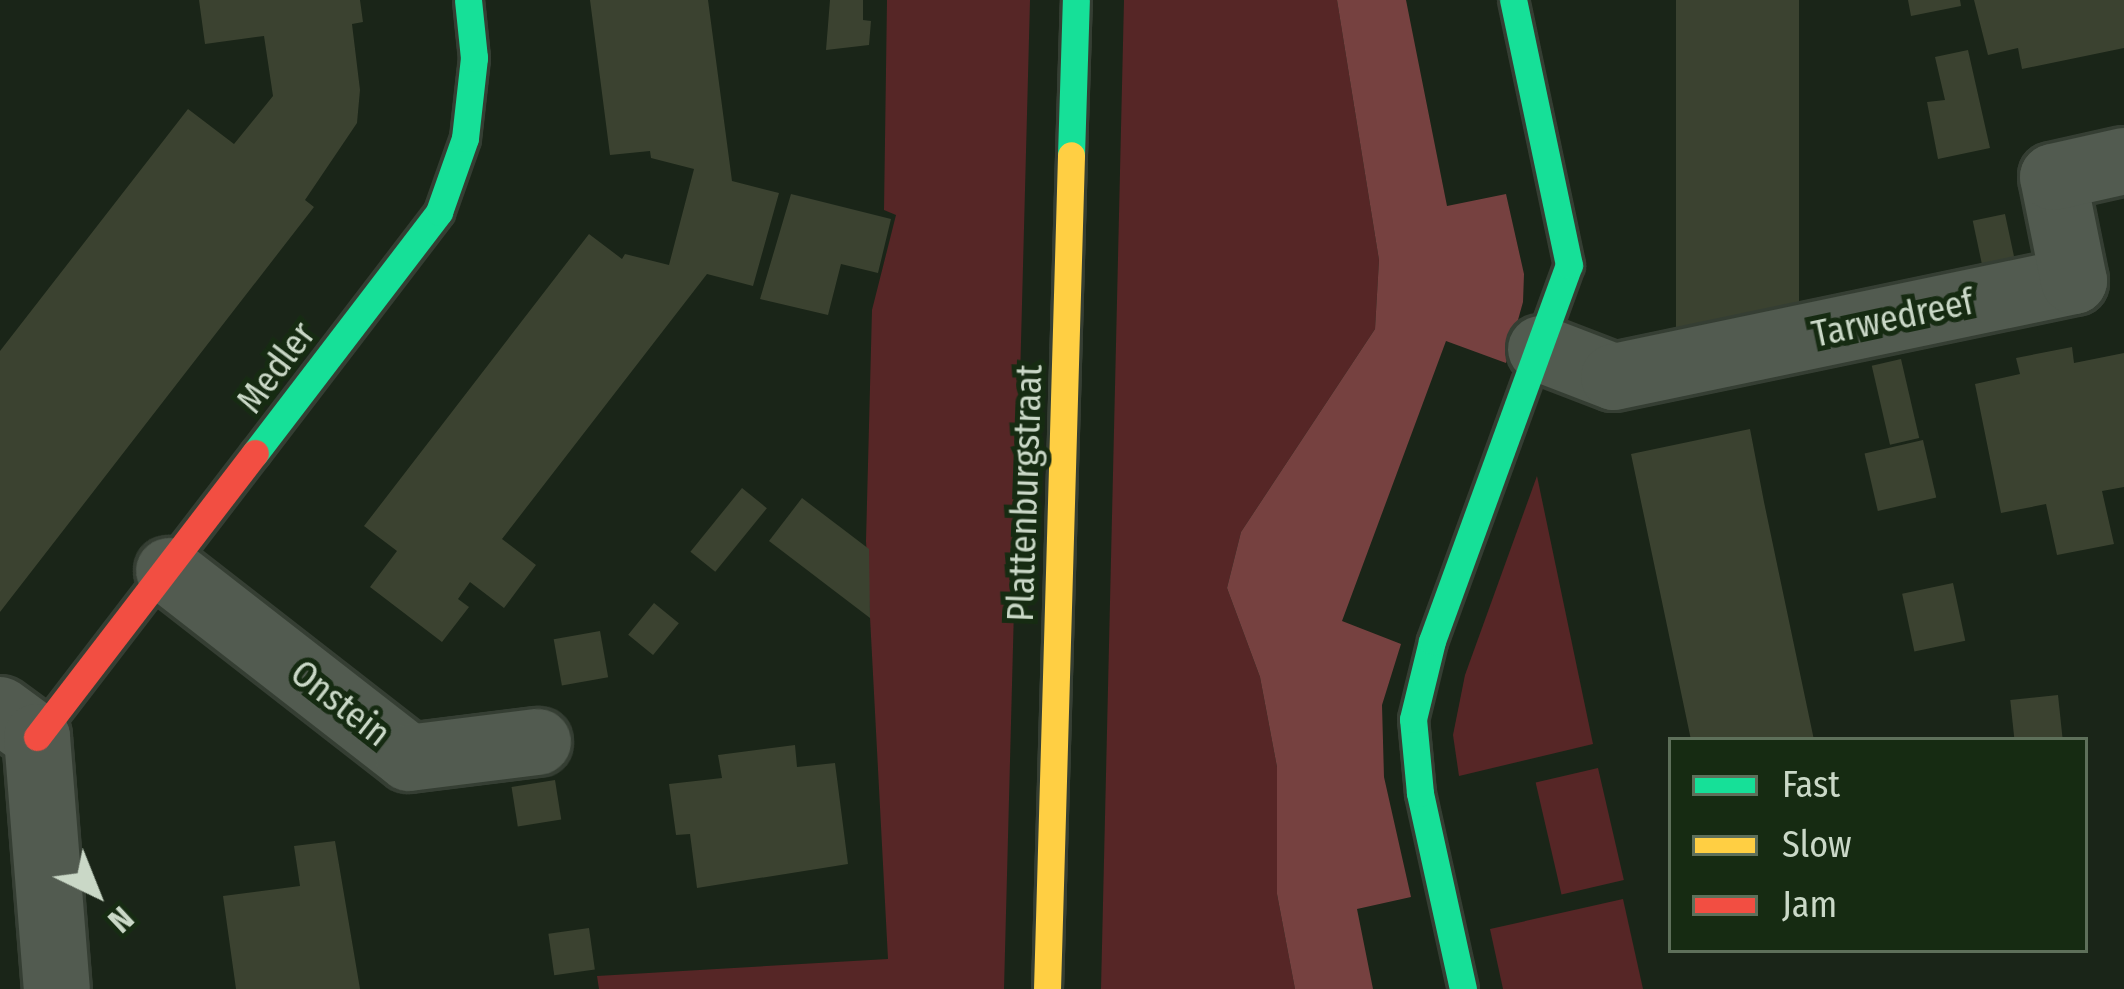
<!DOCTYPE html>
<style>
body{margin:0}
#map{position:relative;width:2124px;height:989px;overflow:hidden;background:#1a2518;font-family:"Fira Sans Condensed",sans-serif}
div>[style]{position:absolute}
.green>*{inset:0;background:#562626;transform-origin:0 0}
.forest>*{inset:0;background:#764140}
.building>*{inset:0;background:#3b4230;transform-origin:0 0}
.roads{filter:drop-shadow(3px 0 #353e33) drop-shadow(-3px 0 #353e33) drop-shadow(0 3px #353e33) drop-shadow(0 -3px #353e33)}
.street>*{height:66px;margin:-33px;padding:0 33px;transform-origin:33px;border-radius:33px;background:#525b50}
.fast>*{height:27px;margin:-13.5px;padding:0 13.5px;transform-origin:13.5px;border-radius:13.5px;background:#16e098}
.slow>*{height:27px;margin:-13.5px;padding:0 13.5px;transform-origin:13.5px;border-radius:13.5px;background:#ffcf43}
.jam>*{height:27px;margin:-13.5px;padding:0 13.5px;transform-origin:13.5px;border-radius:13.5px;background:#f24e42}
span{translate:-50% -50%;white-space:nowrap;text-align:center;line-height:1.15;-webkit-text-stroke:10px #162b12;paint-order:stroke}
.street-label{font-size:36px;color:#cad8c7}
.legend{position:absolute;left:1668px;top:737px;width:420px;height:216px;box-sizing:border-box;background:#162b12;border:3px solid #5e705a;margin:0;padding:15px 21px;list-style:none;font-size:36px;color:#cad8c7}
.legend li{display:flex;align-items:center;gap:24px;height:60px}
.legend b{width:60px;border:3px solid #5e705a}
.north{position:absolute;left:36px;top:833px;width:120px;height:120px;-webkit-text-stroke:9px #162b12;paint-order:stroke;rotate:137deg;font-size:33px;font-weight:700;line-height:48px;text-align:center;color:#cad8c7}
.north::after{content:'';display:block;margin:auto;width:42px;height:54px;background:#cad8c7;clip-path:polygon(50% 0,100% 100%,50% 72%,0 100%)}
</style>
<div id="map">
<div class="green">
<div style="clip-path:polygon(887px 0,1030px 0,1004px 989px,599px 989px,597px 976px,888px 959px,866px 541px,872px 310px,896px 215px,884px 210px)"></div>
<div style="clip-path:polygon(1124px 0,1337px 0,1379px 260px,1375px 329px,1241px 532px,1227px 588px,1260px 677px,1277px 767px,1277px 894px,1295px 989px,1101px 989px)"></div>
<div style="clip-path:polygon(1537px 476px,1593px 744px,1459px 776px,1453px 735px,1465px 675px)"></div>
<div style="left:1598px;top:768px;width:115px;height:64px;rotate:77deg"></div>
<div style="clip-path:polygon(1623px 899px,1643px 989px,1503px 989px,1490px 929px)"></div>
</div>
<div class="forest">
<div style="clip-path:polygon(1337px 0,1406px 0,1447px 206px,1506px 194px,1524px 274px,1523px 302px,1506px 363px,1446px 341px,1342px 621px,1401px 644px,1382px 705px,1384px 777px,1411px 897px,1357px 909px,1373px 989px,1295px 989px,1277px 894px,1277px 767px,1260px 677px,1227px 588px,1241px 532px,1375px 329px,1379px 260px)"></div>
</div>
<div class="building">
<div style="clip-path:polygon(199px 0,360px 0,363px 22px,352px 24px,360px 90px,357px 123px,305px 200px,314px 207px,0 612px,0 351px,188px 109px,234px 144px,273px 96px,264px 36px,205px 44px)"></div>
<div style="clip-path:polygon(590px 0,708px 0,732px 181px,779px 193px,753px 286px,707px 274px,502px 539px,536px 565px,504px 608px,470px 582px,458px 599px,469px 607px,442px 642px,370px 587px,397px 551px,364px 526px,589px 234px,622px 259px,625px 254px,669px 265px,694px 169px,651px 158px,650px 151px,610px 155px)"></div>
<div style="clip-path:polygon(830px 0,863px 0,863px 20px,871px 21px,869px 45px,826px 50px)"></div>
<div style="left:1676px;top:0;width:123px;height:328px"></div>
<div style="clip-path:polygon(1908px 0,1960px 0,1961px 6px,1911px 16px)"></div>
<div style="clip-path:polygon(1974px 0,2124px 0,2124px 48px,2022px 69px,2018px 48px,1988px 55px)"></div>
<div style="clip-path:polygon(1968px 50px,1990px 148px,1938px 159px,1927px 102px,1945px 100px,1935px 57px)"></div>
<div style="clip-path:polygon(791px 194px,891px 219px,878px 273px,841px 264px,828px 315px,760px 299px)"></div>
<div style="left:2005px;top:214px;width:53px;height:33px;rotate:78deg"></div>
<div style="clip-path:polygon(2072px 347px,2074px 363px,2124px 353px,2124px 487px,2102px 491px,2114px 544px,2057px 555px,2046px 504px,2001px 513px,1975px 384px,2020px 374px,2016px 358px)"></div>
<div style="left:1901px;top:359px;width:81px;height:30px;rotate:77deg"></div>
<div style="clip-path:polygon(1750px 429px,1764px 502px,1814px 740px,1691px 740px,1631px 454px)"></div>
<div style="left:1923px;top:440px;width:59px;height:60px;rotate:77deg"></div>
<div style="left:742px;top:488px;width:32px;height:82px;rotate:39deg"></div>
<div style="clip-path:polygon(802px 498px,869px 549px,870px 618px,769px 541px)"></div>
<div style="left:1953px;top:583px;width:59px;height:52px;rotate:78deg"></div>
<div style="left:654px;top:603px;width:32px;height:41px;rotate:39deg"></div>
<div style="left:600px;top:631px;width:47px;height:47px;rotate:80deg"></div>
<div style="left:2058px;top:695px;width:45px;height:48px;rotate:84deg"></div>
<div style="clip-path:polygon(795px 745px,797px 767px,835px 763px,848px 864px,697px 888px,690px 834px,676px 835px,669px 784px,722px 778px,718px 755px)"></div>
<div style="left:555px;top:780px;width:40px;height:44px;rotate:81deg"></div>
<div style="clip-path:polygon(335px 841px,360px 989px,236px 989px,223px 896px,300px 886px,294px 846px)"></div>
<div style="left:589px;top:928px;width:42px;height:41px;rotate:82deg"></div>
</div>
<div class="roads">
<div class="street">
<div style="left:1541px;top:349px;width:78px;rotate:21deg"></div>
<div style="left:1614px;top:377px;width:470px;rotate:-11.8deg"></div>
<div style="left:2074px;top:281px;width:106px;rotate:-101.4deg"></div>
<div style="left:2053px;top:177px;width:73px;rotate:-12.7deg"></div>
<div style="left:169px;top:571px;width:304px;rotate:37.9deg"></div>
<div style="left:409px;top:758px;width:130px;rotate:-7.1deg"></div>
<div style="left:0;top:710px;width:46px;rotate:36.1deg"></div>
<div style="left:37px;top:737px;width:253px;rotate:85.5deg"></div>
</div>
<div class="fast">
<div style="left:1071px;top:155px;width:155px;rotate:-88.2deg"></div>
<div style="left:255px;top:453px;width:303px;rotate:-52.6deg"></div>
<div style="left:439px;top:212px;width:78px;rotate:-70.6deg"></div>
<div style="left:465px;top:138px;width:81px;rotate:-83.6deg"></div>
<div style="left:474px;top:58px;width:58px;rotate:-95.9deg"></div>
<div style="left:1463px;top:989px;width:201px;rotate:-102.4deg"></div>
<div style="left:1420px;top:793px;width:74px;rotate:-95.4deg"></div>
<div style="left:1413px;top:719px;width:80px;rotate:-76.3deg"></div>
<div style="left:1432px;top:641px;width:400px;rotate:-70deg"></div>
<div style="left:1569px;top:265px;width:271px;rotate:-101.9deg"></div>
</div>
<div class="slow">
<div style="left:1047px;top:989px;width:834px;rotate:-88.35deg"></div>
</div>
<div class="jam">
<div style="left:37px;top:737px;width:358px;rotate:-52.5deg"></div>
</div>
</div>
<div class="street-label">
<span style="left:1893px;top:319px;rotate:-12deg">Tarwedreef</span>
<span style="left:277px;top:368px;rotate:-53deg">Medler</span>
<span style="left:1026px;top:493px;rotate:-88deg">Plattenburgstraat</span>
<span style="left:340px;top:704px;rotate:38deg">Onstein</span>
</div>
<ul class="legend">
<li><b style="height:15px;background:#16e098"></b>Fast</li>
<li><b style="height:15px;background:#ffcf43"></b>Slow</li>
<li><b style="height:15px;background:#f24e42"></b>Jam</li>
</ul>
<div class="north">N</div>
</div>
